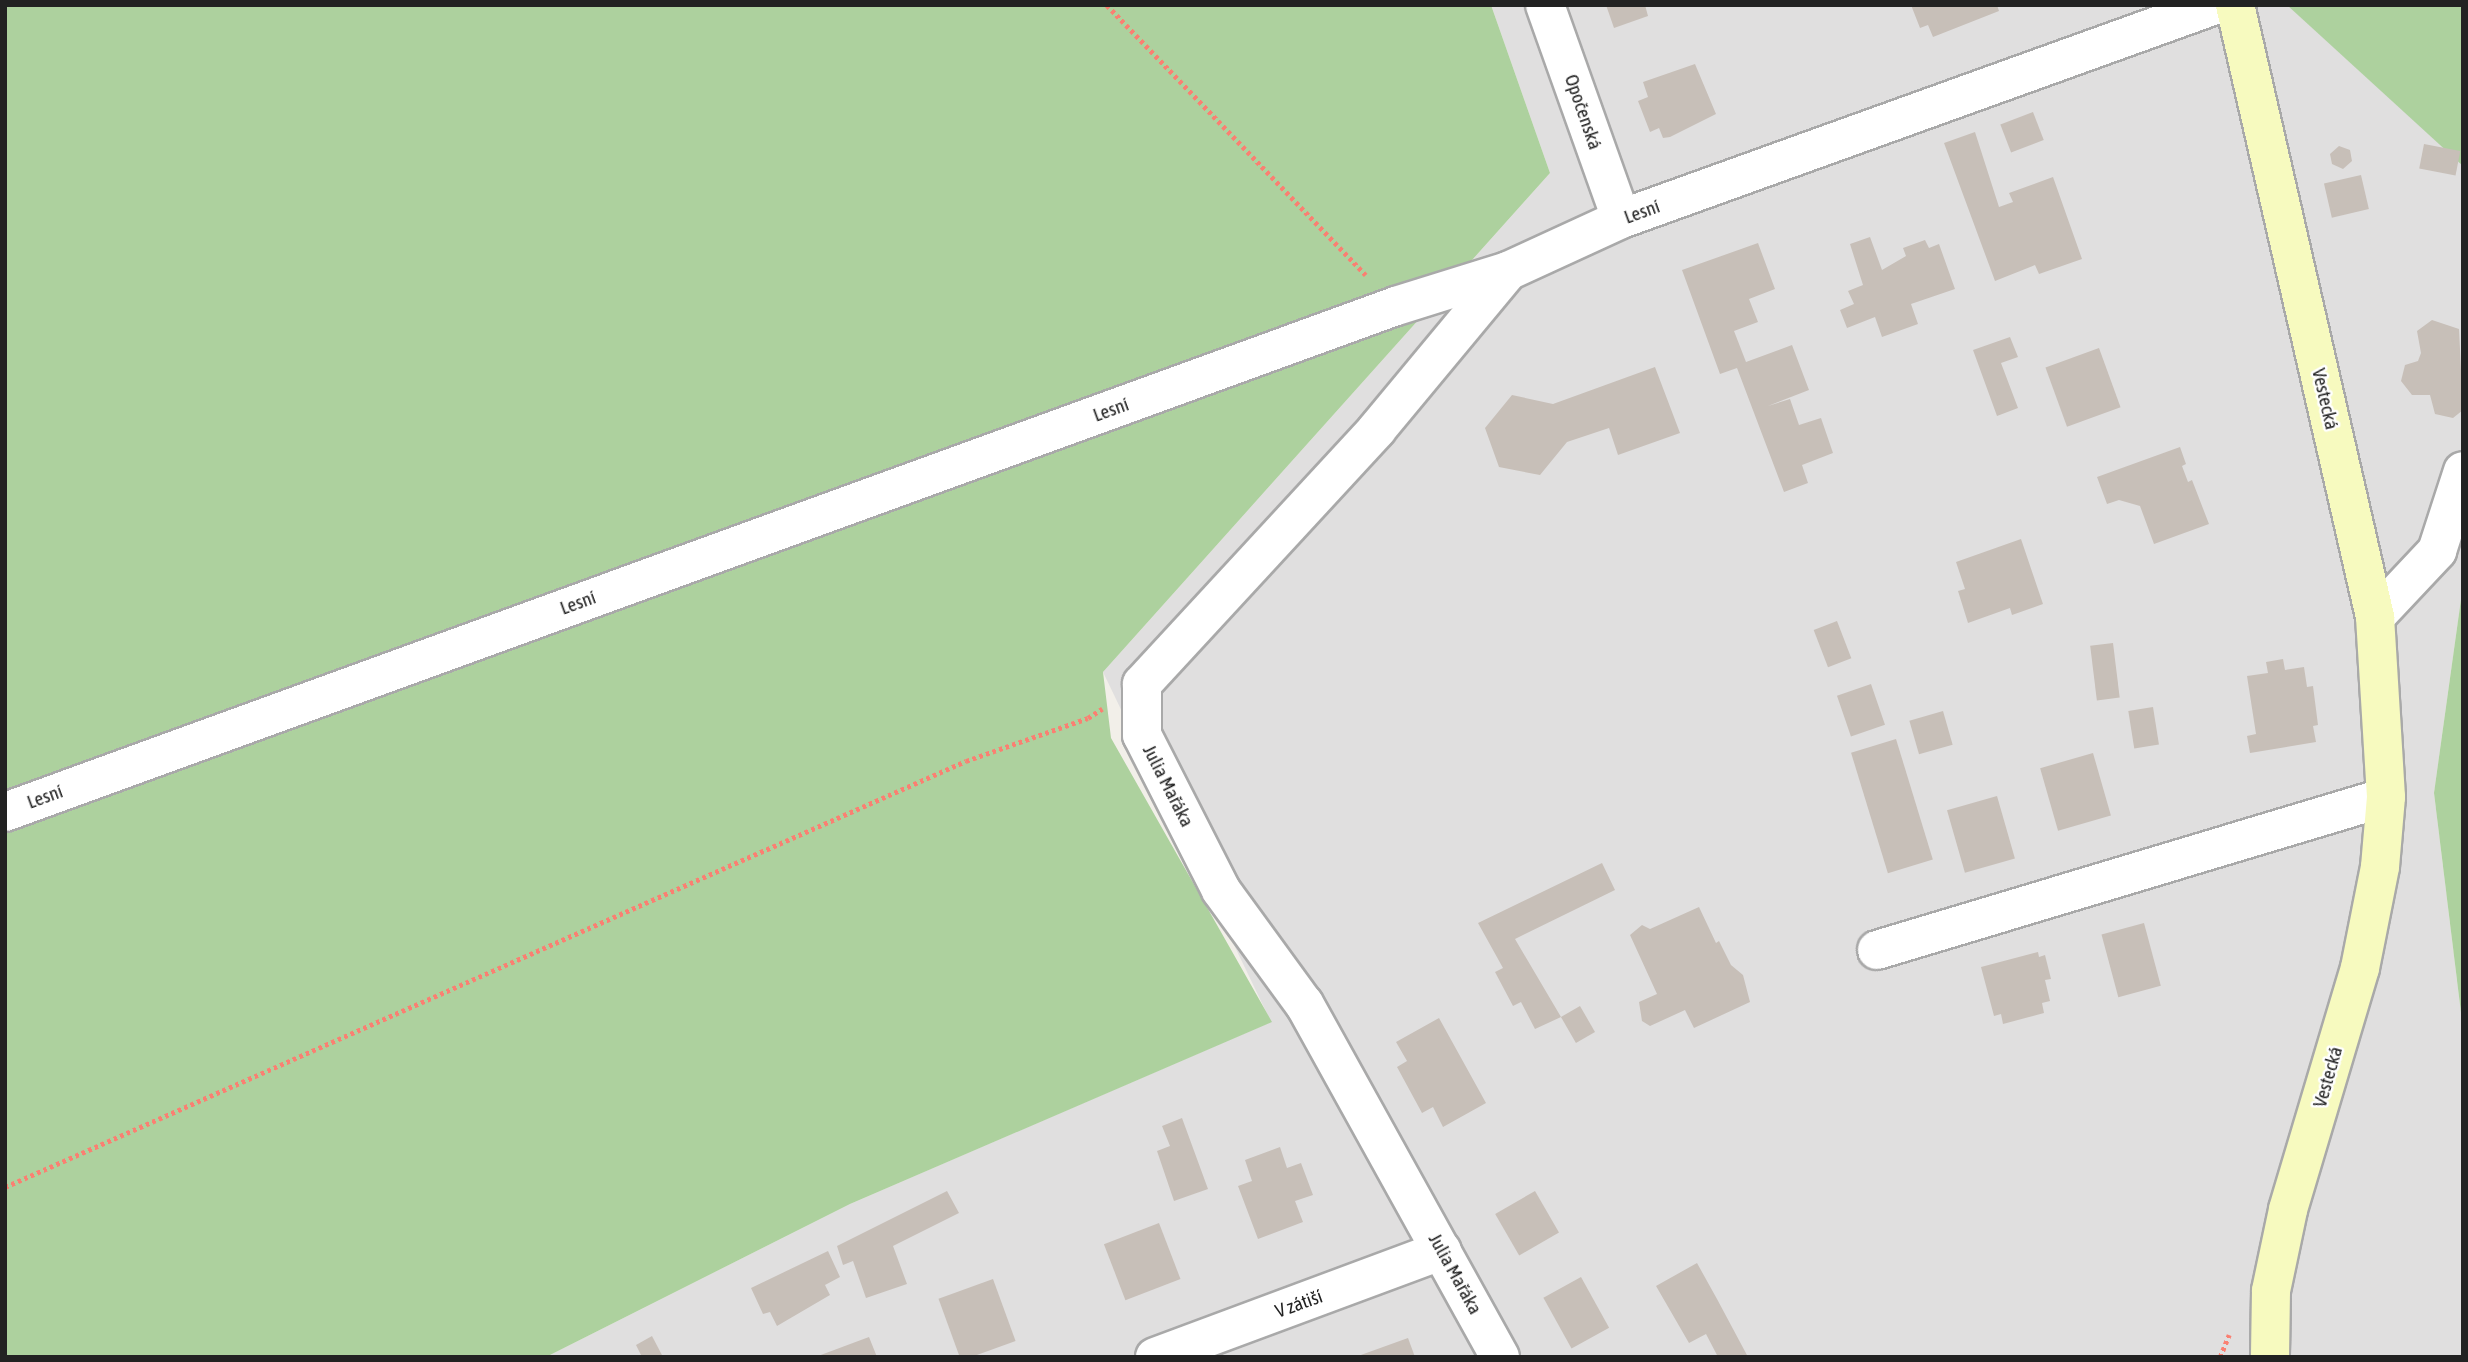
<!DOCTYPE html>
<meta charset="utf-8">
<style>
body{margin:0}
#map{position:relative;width:2468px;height:1362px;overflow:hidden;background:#f2efe9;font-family:"Asap Condensed",sans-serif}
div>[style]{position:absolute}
.residential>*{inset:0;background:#e0dfdf}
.forest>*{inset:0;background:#add19e}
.building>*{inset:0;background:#c7bfb8;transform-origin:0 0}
.path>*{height:4.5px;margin-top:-2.25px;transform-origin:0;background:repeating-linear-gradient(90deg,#fa8072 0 3.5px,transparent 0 7px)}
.roads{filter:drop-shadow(2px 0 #a9a9a9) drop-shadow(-2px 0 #a9a9a9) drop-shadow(0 2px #a9a9a9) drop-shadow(0 -2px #a9a9a9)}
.street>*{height:38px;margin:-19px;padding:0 19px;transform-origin:19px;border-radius:19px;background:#fff}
.secondary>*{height:38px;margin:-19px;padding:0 19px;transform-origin:19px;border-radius:19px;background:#f7fabf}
span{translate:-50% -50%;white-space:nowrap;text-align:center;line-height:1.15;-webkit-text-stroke:5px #fff;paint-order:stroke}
.street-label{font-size:19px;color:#222}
.frame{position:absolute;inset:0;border:7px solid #222;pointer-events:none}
</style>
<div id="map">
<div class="residential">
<div style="clip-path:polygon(1491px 5px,2463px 5px,2463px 585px,2434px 793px,2463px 1029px,2463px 1357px,546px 1357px,850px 1204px,1271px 1022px,1103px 672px,1550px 173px)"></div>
</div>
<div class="forest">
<div style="clip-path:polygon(5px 5px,1491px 5px,1550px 173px,1103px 672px,1111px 738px,1272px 1022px,850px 1204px,546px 1357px,5px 1357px)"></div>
<div style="clip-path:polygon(2287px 5px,2463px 5px,2463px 166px)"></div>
<div style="clip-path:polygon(2463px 585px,2463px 1029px,2434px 793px)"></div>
</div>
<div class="building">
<div style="clip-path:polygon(1606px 5px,1645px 5px,1648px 16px,1614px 28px)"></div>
<div style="clip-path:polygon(1911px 5px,1997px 5px,1999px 11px,1933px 37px,1928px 25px,1920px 28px)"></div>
<div style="clip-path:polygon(1695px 64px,1716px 114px,1670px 137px,1663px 138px,1659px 128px,1650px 132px,1638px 101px,1648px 97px,1643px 82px)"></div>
<div style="left:2033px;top:112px;width:30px;height:35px;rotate:69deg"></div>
<div style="clip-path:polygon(1975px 132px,1999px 207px,2013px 202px,2009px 193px,2053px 177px,2082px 259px,2039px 274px,2035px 265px,1995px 281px,1944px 143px)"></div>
<div style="left:2424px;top:144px;width:37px;height:25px;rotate:11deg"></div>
<div style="clip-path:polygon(2339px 146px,2350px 150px,2352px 161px,2343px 169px,2332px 164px,2330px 154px)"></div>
<div style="left:2361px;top:175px;width:35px;height:38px;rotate:77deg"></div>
<div style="clip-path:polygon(1870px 237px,1882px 270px,1906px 256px,1903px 248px,1925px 240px,1929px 248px,1939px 244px,1955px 289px,1911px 304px,1918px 324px,1882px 337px,1875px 317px,1847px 328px,1840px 310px,1854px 304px,1848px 291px,1863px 285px,1850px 244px)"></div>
<div style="clip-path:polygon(1758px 243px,1775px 289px,1749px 299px,1758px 322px,1734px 331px,1746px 362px,1792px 345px,1809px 390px,1768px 406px,1790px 399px,1799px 425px,1821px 418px,1833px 453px,1802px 465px,1808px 483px,1784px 492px,1737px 368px,1720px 374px,1682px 270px)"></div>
<div style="clip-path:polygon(2432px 320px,2459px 329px,2463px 410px,2453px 418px,2435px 414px,2430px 395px,2412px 395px,2401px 381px,2405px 365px,2418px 361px,2421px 353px,2417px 331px)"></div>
<div style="clip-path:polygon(2010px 337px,2018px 357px,2001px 363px,2018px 408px,1997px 416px,1973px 350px)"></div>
<div style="left:2099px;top:348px;width:63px;height:57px;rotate:70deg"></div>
<div style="clip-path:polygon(1655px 367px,1680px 433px,1618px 455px,1609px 428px,1567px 442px,1540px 475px,1499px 467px,1485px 428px,1512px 395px,1553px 404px)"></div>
<div style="clip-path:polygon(2180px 447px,2186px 464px,2182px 466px,2188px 482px,2192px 480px,2209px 524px,2154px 544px,2140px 506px,2119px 500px,2107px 504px,2097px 477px)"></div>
<div style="clip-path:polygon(2021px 539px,2043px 604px,2012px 615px,2010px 608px,1968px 623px,1958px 591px,1965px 589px,1956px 562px)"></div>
<div style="left:1837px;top:621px;width:40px;height:25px;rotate:69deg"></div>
<div style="left:2113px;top:643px;width:55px;height:23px;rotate:83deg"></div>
<div style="clip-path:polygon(2283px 659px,2285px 670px,2304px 667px,2307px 687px,2313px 686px,2318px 725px,2313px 726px,2316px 742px,2250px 753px,2247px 736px,2256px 734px,2247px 676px,2268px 673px,2266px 662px)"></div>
<div style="left:1871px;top:684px;width:43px;height:36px;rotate:71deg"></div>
<div style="left:2153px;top:707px;width:38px;height:25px;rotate:81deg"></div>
<div style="left:1943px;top:711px;width:35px;height:35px;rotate:74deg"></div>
<div style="left:1896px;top:739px;width:126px;height:47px;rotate:73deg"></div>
<div style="left:2093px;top:753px;width:65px;height:55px;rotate:74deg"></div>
<div style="left:1997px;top:796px;width:65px;height:52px;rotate:74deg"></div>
<div style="clip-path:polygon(1602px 863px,1615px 890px,1515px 939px,1561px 1017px,1535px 1029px,1521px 1002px,1513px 1006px,1495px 972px,1503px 968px,1478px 923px)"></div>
<div style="clip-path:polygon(1699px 907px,1716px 943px,1719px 941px,1731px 965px,1743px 975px,1750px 1002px,1694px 1028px,1685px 1010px,1650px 1026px,1642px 1021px,1639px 1002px,1657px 994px,1630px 935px,1642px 925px,1650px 929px)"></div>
<div style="left:2144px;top:923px;width:65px;height:44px;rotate:75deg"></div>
<div style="clip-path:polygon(2038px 952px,2039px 957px,2045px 955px,2051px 979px,2045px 980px,2050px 1001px,2042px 1003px,2044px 1013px,2003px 1024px,2001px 1014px,1994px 1016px,1981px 967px)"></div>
<div style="left:1580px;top:1006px;width:30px;height:22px;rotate:60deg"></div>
<div style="clip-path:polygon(1439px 1018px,1486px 1103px,1443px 1127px,1433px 1107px,1422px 1113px,1397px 1067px,1407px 1061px,1396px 1042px)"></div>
<div style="clip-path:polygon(1182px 1118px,1208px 1189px,1174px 1201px,1157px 1151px,1170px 1146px,1162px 1126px)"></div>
<div style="clip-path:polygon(1280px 1147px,1287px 1168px,1301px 1163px,1313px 1195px,1295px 1201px,1303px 1222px,1258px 1239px,1238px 1186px,1252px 1181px,1245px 1160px)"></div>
<div style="clip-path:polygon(947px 1191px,959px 1213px,893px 1246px,907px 1284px,866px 1298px,853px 1261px,843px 1265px,837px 1246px)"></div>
<div style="left:1535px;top:1191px;width:48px;height:46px;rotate:60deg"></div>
<div style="left:1159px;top:1223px;width:60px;height:59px;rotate:69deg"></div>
<div style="clip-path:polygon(828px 1251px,840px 1277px,825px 1285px,830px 1295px,777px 1326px,770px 1312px,763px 1314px,751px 1288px)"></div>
<div style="clip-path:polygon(1697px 1263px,1717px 1299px,1748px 1357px,1718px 1357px,1706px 1334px,1689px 1343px,1656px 1286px)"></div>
<div style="left:1581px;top:1277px;width:58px;height:43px;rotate:61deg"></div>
<div style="left:993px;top:1279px;width:66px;height:58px;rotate:70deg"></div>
<div style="clip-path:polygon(652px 1336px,663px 1357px,642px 1357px,636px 1345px)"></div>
<div style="clip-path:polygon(869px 1337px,877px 1357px,818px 1357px,818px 1356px)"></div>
<div style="clip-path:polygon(1408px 1338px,1415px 1357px,1358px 1357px,1358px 1356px)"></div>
</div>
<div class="path">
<div style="left:1107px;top:5px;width:374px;rotate:46.2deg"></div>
<div style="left:5px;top:1187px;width:1051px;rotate:-23.91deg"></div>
<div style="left:966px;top:761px;width:129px;rotate:-19.4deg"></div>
<div style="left:1088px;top:718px;width:17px;rotate:-33deg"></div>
<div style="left:2220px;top:1357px;width:24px;rotate:-68deg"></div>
</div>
<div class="roads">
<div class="street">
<div style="left:1545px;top:5px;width:227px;rotate:70.4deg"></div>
<div style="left:2375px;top:617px;width:91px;rotate:-46.8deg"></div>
<div style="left:2437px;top:551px;width:84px;rotate:-72deg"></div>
<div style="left:5px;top:812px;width:1480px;rotate:-19.99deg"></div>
<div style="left:1396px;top:306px;width:117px;rotate:-17.4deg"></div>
<div style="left:1508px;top:271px;width:124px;rotate:-24.7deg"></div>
<div style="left:1621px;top:219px;width:631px;rotate:-19.81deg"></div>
<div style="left:1877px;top:950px;width:531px;rotate:-16.73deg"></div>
<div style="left:1155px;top:1357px;width:306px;rotate:-20.4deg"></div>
<div style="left:1500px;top:1357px;width:404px;rotate:-119deg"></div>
<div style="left:1304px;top:1004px;width:141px;rotate:-126.1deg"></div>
<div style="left:1221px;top:890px;width:174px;rotate:-117deg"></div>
<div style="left:1142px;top:735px;width:51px;rotate:-90deg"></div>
<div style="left:1142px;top:684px;width:347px;rotate:-47.3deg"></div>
<div style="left:1377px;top:429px;width:205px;rotate:-50.3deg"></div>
</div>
<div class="secondary">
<div style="left:2235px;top:5px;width:628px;rotate:77.11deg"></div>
<div style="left:2375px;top:617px;width:180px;rotate:86.5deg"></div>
<div style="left:2386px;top:797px;width:70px;rotate:94.9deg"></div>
<div style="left:2380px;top:867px;width:103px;rotate:101.2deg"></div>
<div style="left:2360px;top:968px;width:252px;rotate:106.6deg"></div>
<div style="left:2288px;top:1210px;width:83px;rotate:101.9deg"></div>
<div style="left:2271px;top:1291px;width:66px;rotate:90.9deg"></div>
</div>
</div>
<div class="street-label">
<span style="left:1583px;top:112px;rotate:71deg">Opočenská</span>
<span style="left:1642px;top:212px;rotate:-20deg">Lesní</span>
<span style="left:2325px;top:399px;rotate:77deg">Vestecká</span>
<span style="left:1111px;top:410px;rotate:-20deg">Lesní</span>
<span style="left:578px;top:603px;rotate:-20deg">Lesní</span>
<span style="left:1168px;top:786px;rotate:63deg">Julia Mařáka</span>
<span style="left:45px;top:797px;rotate:-20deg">Lesní</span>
<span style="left:2328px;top:1077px;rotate:-74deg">Vestecká</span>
<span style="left:1455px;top:1274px;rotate:61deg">Julia Mařáka</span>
<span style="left:1299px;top:1304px;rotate:-20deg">V zátiší</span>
</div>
<div class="frame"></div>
</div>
